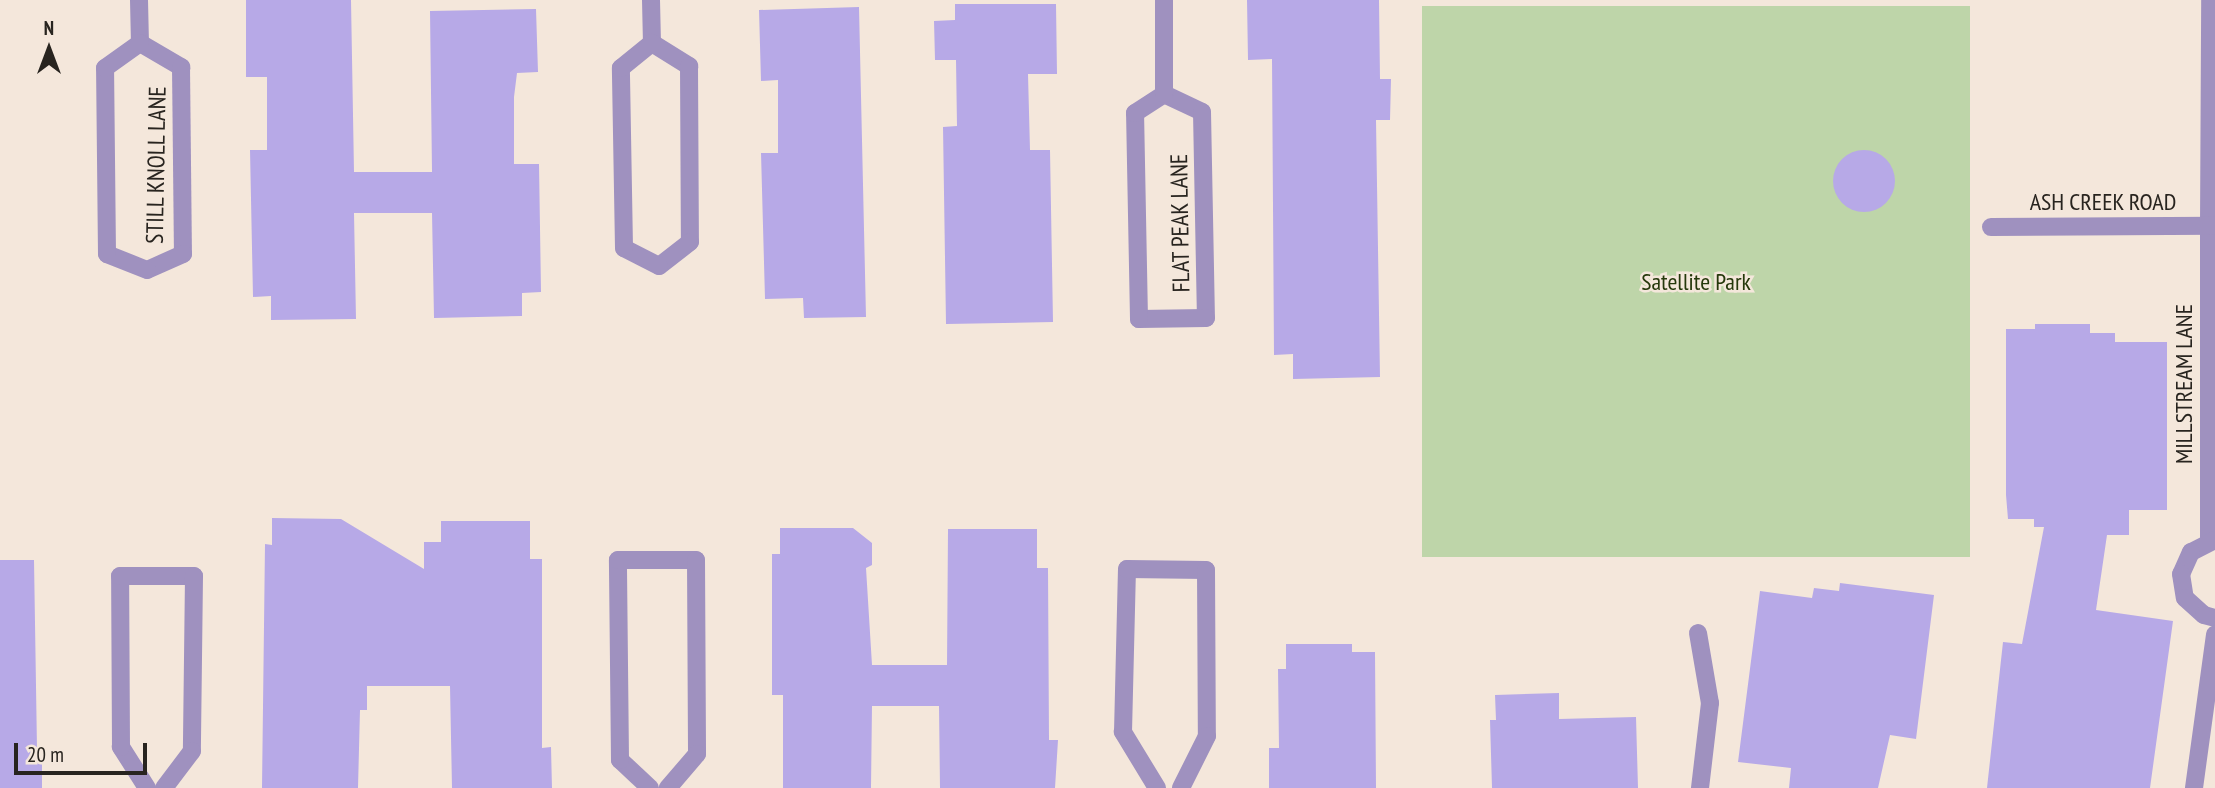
<!DOCTYPE html>
<style>
body{margin:0}
#map{position:relative;width:2215px;height:788px;overflow:hidden;background:#f4e7db;font-family:"PT Sans Narrow",sans-serif}
div>[style]{position:absolute}
.green>*{inset:0;background:#bed5a9;transform-origin:0 0}
.building>*{inset:0;background:#b7a9e7}
.round{border-radius:50%}
.service>*{height:18px;margin:-9px;padding:0 9px;transform-origin:9px;border-radius:9px;background:#9f91bf}
.minor>*{height:18px;margin:-9px;padding:0 9px;transform-origin:9px;border-radius:9px;background:#9f91bf}
span{translate:-50% -50%;white-space:nowrap;text-align:center;line-height:1.15;-webkit-text-stroke:5px #f4e7db;paint-order:stroke}
.street-label{font-size:24px;color:#28241f}
.park-label{font-size:24px;color:#25380b}
.north{position:absolute;left:14px;top:14px;width:70px;height:70px;-webkit-text-stroke:5px #f4e7db;paint-order:stroke;rotate:0deg;font-size:19px;font-weight:700;line-height:28px;text-align:center;color:#28241f}
.north::after{content:'';display:block;margin:auto;width:24px;height:32px;background:#28241f;clip-path:polygon(50% 0,100% 100%,50% 72%,0 100%)}
.scale{position:absolute;left:14px;top:743px;width:133px;height:32px;box-sizing:border-box;border:4px solid #28241f;border-top:0;padding-left:9px;font-size:21px;line-height:24px;white-space:nowrap;color:#28241f;-webkit-text-stroke:5px #f4e7db;paint-order:stroke}
</style>
<div id="map">
<div class="green">
<div style="left:1422px;top:6px;width:548px;height:551px"></div>
</div>
<div class="building">
<div style="clip-path:polygon(246px 0,351px 0,354px 172px,432px 172px,430px 11px,536px 9px,538px 72px,517px 73px,514px 97px,514px 164px,539px 164px,541px 292px,522px 293px,522px 316px,434px 318px,432px 213px,354px 213px,356px 319px,271px 320px,271px 296px,253px 297px,250px 150px,267px 150px,267px 77px,246px 77px)"></div>
<div style="clip-path:polygon(1247px 0,1379px 0,1380px 79px,1391px 79px,1390px 120px,1376px 120px,1380px 377px,1293px 379px,1293px 354px,1274px 355px,1272px 59px,1248px 60px)"></div>
<div style="clip-path:polygon(955px 4px,1056px 4px,1057px 74px,1028px 74px,1030px 150px,1050px 150px,1053px 322px,946px 324px,943px 127px,957px 126px,956px 60px,935px 60px,934px 21px,955px 20px)"></div>
<div style="clip-path:polygon(859px 7px,866px 317px,804px 318px,803px 298px,765px 299px,761px 153px,778px 153px,778px 80px,761px 81px,759px 10px)"></div>
<div class="round" style="left:1833px;top:150px;width:62px;height:62px"></div>
<div style="clip-path:polygon(2035px 324px,2090px 324px,2090px 333px,2115px 333px,2115px 342px,2167px 342px,2167px 510px,2129px 510px,2129px 535px,2107px 535px,2096px 610px,2173px 621px,2150px 788px,1987px 788px,2003px 642px,2022px 644px,2044px 527px,2034px 527px,2034px 519px,2008px 519px,2006px 495px,2006px 329px,2035px 329px)"></div>
<div style="clip-path:polygon(272px 518px,341px 519px,424px 569px,424px 542px,441px 542px,441px 521px,530px 521px,530px 559px,542px 559px,542px 748px,551px 747px,552px 788px,452px 788px,450px 686px,367px 686px,367px 710px,360px 710px,358px 788px,262px 788px,265px 544px,272px 545px)"></div>
<div style="clip-path:polygon(780px 528px,853px 528px,872px 543px,872px 565px,866px 568px,872px 665px,947px 665px,948px 529px,1037px 529px,1037px 568px,1048px 568px,1049px 740px,1058px 740px,1055px 788px,940px 788px,939px 706px,872px 706px,871px 788px,783px 788px,783px 695px,772px 695px,772px 554px,780px 554px)"></div>
<div style="clip-path:polygon(0 560px,34px 560px,37px 749px,42px 748px,42px 788px,0 788px)"></div>
<div style="clip-path:polygon(1840px 583px,1934px 595px,1916px 739px,1890px 735px,1878px 788px,1789px 788px,1791px 768px,1738px 762px,1760px 591px,1812px 598px,1814px 588px,1839px 591px)"></div>
<div style="clip-path:polygon(1286px 644px,1352px 644px,1352px 652px,1375px 652px,1376px 788px,1269px 788px,1269px 748px,1279px 748px,1278px 669px,1286px 669px)"></div>
<div style="clip-path:polygon(1559px 693px,1559px 719px,1636px 717px,1638px 788px,1492px 788px,1490px 720px,1496px 720px,1495px 695px)"></div>
</div>
<div class="service">
<div style="left:2209px;top:226px;width:226px;rotate:-89.7deg"></div>
</div>
<div class="minor">
<div style="left:139px;top:0;width:43px;rotate:88.7deg"></div>
<div style="left:651px;top:0;width:43px;rotate:88.7deg"></div>
<div style="left:140px;top:43px;width:48px;rotate:30.3deg"></div>
<div style="left:181px;top:67px;width:187px;rotate:89.4deg"></div>
<div style="left:183px;top:254px;width:39px;rotate:156deg"></div>
<div style="left:147px;top:270px;width:43px;rotate:-158.2deg"></div>
<div style="left:107px;top:254px;width:186px;rotate:-90.6deg"></div>
<div style="left:105px;top:68px;width:43px;rotate:-35.5deg"></div>
<div style="left:652px;top:43px;width:44px;rotate:31.9deg"></div>
<div style="left:689px;top:66px;width:176px;rotate:89.7deg"></div>
<div style="left:690px;top:242px;width:39px;rotate:142deg"></div>
<div style="left:659px;top:266px;width:39px;rotate:-153deg"></div>
<div style="left:624px;top:248px;width:180px;rotate:-91deg"></div>
<div style="left:621px;top:68px;width:40px;rotate:-39deg"></div>
<div style="left:1164px;top:94px;width:42px;rotate:25.3deg"></div>
<div style="left:1202px;top:112px;width:206px;rotate:88.9deg"></div>
<div style="left:1206px;top:318px;width:67px;rotate:179.1deg"></div>
<div style="left:1139px;top:319px;width:206px;rotate:-91.1deg"></div>
<div style="left:1135px;top:113px;width:35px;rotate:-33deg"></div>
<div style="left:1164px;top:94px;width:94px;rotate:-90deg"></div>
<div style="left:2209px;top:226px;width:315px;rotate:90deg"></div>
<div style="left:1991px;top:227px;width:224px;rotate:-0.3deg"></div>
<div style="left:2215px;top:540px;width:27px;rotate:153deg"></div>
<div style="left:2191px;top:552px;width:24px;rotate:114deg"></div>
<div style="left:2181px;top:574px;width:24px;rotate:81deg"></div>
<div style="left:2185px;top:598px;width:25px;rotate:42deg"></div>
<div style="left:2204px;top:615px;width:11px;rotate:15deg"></div>
<div style="left:1698px;top:633px;width:71px;rotate:80.3deg"></div>
<div style="left:1710px;top:703px;width:86px;rotate:96.7deg"></div>
<div style="left:147px;top:788px;width:49px;rotate:-122.4deg"></div>
<div style="left:121px;top:747px;width:171px;rotate:-90.3deg"></div>
<div style="left:120px;top:576px;width:74px"></div>
<div style="left:194px;top:576px;width:175px;rotate:90.7deg"></div>
<div style="left:192px;top:751px;width:46px;rotate:127.1deg"></div>
<div style="left:650px;top:788px;width:41px;rotate:-137deg"></div>
<div style="left:620px;top:760px;width:200px;rotate:-90.6deg"></div>
<div style="left:618px;top:560px;width:78px"></div>
<div style="left:696px;top:560px;width:194px;rotate:89.7deg"></div>
<div style="left:697px;top:754px;width:45px;rotate:130.5deg"></div>
<div style="left:1157px;top:788px;width:66px;rotate:-121.3deg"></div>
<div style="left:1123px;top:732px;width:163px;rotate:-88.6deg"></div>
<div style="left:1127px;top:569px;width:79px;rotate:0.7deg"></div>
<div style="left:1206px;top:570px;width:166px;rotate:89.7deg"></div>
<div style="left:1207px;top:736px;width:58px;rotate:116.6deg"></div>
<div style="left:2194px;top:788px;width:155px;rotate:-82.2deg"></div>
</div>
<div class="street-label">
<span style="left:156px;top:165px;rotate:-89deg">STILL KNOLL LANE</span>
<span style="left:2103px;top:202px">ASH CREEK ROAD</span>
<span style="left:1180px;top:223px;rotate:-91deg">FLAT PEAK LANE</span>
<span style="left:2184px;top:384px;rotate:-90deg">MILLSTREAM LANE</span>
</div>
<div class="park-label">
<span style="left:1696px;top:282px">Satellite Park</span>
</div>
<div class="north">N</div>
<div class="scale">20 m</div>
</div>
